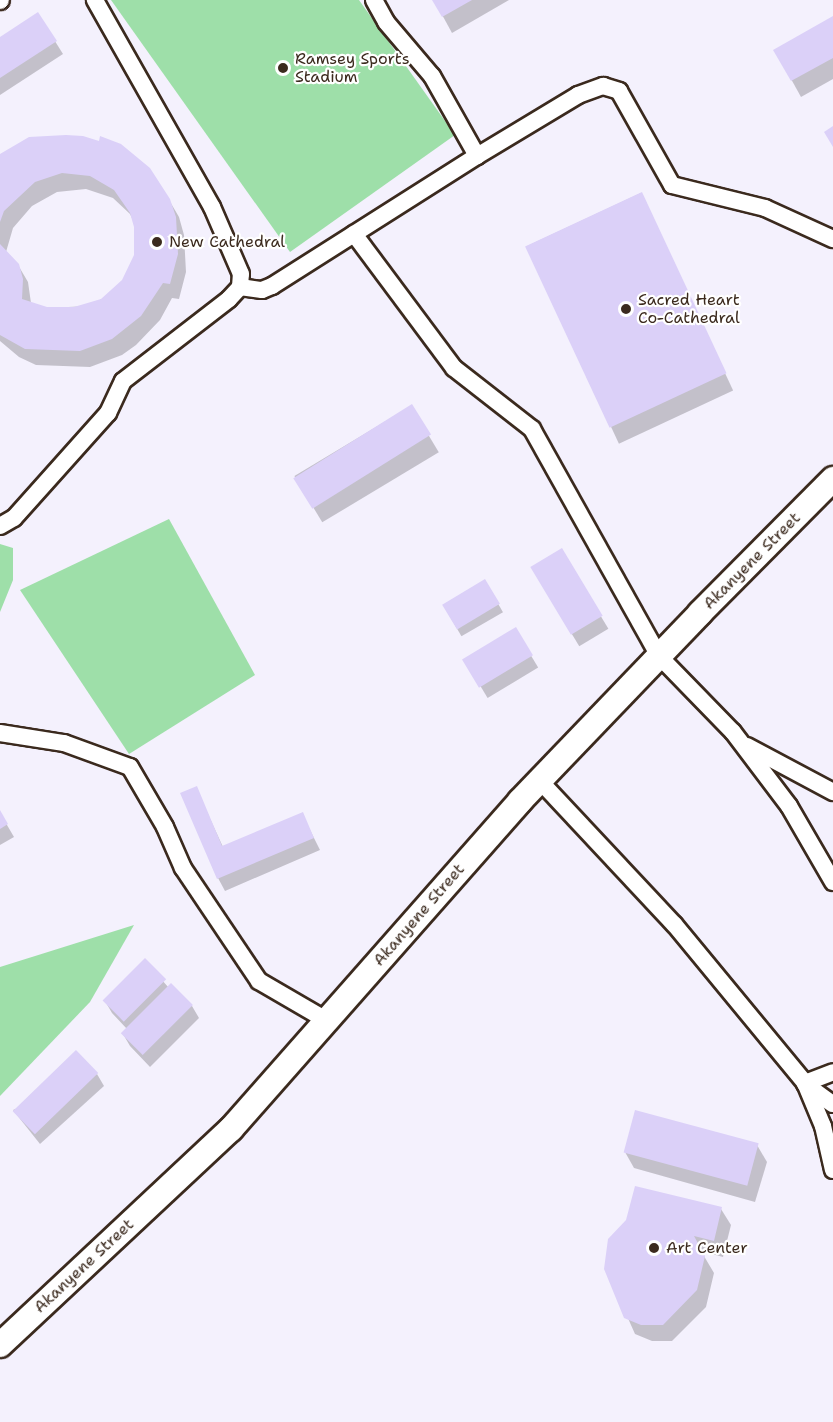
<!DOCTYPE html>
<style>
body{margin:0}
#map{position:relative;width:833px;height:1422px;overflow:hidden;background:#f4f1fd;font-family:"Shantell Sans",sans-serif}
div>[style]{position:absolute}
.green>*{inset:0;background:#9edfa9}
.shadow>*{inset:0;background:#0003;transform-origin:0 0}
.building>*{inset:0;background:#dbd0f8;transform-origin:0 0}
.roads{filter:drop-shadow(2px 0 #3b2a1e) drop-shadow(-2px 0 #3b2a1e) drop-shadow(0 2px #3b2a1e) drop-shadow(0 -2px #3b2a1e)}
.street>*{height:16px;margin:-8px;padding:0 8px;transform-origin:8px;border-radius:8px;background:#fff}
.secondary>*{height:24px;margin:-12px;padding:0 12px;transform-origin:12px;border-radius:12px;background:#fff}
.dots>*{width:16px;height:16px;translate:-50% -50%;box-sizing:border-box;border:3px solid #fff;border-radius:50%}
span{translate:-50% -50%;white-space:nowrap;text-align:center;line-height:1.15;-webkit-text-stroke:4.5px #fff;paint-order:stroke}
.poi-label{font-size:16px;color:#3b2a1e}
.left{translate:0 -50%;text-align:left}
.street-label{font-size:16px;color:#3b2a1e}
</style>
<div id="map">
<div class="green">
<div style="clip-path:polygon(111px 0,359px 0,455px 135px,290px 252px)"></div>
<div style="clip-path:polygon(169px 519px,255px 675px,129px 754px,20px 590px)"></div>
<div style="clip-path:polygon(0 544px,13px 548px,13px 580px,0 612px)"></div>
<div style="clip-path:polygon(134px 925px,90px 1002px,0 1096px,0 967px)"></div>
</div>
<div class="shadow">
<div style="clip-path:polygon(434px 0,509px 0,452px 33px)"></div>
<div style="clip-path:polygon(38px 14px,63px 54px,0 95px,0 38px)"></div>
<div style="clip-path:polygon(833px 18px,833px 79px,801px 97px,775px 50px)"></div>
<div style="clip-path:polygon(evenodd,30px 139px,169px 200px,179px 217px,184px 235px,186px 272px,179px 299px,172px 298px,160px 320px,136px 345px,122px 355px,90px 367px,36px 365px,19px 357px,0 341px,0 155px,30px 139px,86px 189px,113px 198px,130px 214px,136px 226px,136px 255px,131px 269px,114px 292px,89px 306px,47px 308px,31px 303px,28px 282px,18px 265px,6px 252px,13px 228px,32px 206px,57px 192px,86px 189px)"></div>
<div style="left:641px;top:193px;width:218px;height:126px;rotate:65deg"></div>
<div style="left:411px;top:406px;width:54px;height:136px;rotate:59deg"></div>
<div style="left:561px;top:550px;width:92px;height:34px;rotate:59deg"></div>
<div style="left:485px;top:581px;width:36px;height:48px;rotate:60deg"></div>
<div style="left:515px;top:629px;width:45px;height:59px;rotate:59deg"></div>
<div style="clip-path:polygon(196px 788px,223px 847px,302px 814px,320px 850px,225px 891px,218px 878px)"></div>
<div style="clip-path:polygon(0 813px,14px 837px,0 845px)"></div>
<div style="clip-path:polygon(145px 961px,169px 988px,171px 986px,192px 1006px,199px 1018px,150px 1067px,130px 1046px,123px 1034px,127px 1029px,112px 1013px,105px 1001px)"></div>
<div style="clip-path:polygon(97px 1074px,104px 1086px,40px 1144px,13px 1110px)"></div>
<div style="clip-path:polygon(757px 1145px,767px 1162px,755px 1202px,634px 1168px,625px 1152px)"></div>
<div style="clip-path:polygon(721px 1209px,731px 1225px,723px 1257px,701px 1251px,714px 1273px,706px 1307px,672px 1341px,652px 1341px,635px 1334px,606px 1269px)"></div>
</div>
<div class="building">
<div style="clip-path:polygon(432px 0,472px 0,442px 17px)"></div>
<div style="clip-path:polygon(38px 12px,57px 41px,0 78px,0 37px)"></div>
<div style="clip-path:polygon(833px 16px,833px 58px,791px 81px,773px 50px)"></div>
<div style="clip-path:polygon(833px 126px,833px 147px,824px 132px)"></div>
<div style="clip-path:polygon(66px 135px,83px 136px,99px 141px,100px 136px,121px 144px,150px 168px,170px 199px,176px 217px,178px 254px,170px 284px,163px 283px,141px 316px,112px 339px,80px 351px,25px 349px,0 335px,0 244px,19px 264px,23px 279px,22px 299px,47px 307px,74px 307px,101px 299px,122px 280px,134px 255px,134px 227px,130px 213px,114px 190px,90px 176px,62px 173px,35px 182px,4px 211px,0 222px,0 154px,29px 137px)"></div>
<div style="left:642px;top:192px;width:200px;height:129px;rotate:65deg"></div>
<div style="left:412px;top:404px;width:36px;height:140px;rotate:58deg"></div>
<div style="left:562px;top:548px;width:79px;height:37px;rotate:59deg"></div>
<div style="left:485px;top:579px;width:29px;height:50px;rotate:59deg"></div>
<div style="left:516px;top:627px;width:33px;height:63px;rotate:59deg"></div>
<div style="clip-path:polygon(197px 786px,222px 846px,303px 812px,314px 838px,217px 879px,180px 793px)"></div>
<div style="clip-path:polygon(0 810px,8px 824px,0 829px)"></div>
<div style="left:145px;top:958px;width:30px;height:60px;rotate:45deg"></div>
<div style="left:171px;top:983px;width:31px;height:71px;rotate:45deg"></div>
<div style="left:76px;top:1050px;width:32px;height:88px;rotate:46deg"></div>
<div style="left:635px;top:1110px;width:128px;height:44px;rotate:15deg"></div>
<div style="clip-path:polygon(635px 1186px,722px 1207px,714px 1241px,694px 1236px,705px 1256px,697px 1290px,663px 1325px,641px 1325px,624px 1318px,604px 1269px,608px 1239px,626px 1220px)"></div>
</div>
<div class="roads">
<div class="street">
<div style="left:374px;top:0;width:25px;rotate:61deg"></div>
<div style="left:386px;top:22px;width:71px;rotate:49.6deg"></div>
<div style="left:432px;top:76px;width:92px;rotate:60.6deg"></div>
<div style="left:0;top:1px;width:1px;rotate:-45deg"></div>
<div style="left:354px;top:234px;width:167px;rotate:53.3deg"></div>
<div style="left:454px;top:368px;width:99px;rotate:38deg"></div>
<div style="left:532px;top:429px;width:260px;rotate:60.8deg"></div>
<div style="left:659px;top:656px;width:106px;rotate:45.8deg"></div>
<div style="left:733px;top:732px;width:93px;rotate:52.9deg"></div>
<div style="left:789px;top:806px;width:88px;rotate:59.9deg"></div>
<div style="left:240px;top:287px;width:22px;rotate:8deg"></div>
<div style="left:262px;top:290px;width:11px;rotate:-22deg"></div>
<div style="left:272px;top:286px;width:243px;rotate:-32.4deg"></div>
<div style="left:477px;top:156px;width:118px;rotate:-31.1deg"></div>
<div style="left:578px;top:95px;width:27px;rotate:-20deg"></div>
<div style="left:603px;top:86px;width:17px;rotate:17deg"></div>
<div style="left:619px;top:91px;width:108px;rotate:60.6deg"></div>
<div style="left:672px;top:185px;width:96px;rotate:13.9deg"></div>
<div style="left:765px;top:208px;width:75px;rotate:24.5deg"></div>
<div style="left:0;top:526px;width:16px;rotate:-30deg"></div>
<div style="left:14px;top:518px;width:141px;rotate:-48.2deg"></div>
<div style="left:108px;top:413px;width:35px;rotate:-65deg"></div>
<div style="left:123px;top:381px;width:134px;rotate:-37.7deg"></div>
<div style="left:229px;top:299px;width:16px;rotate:-47deg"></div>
<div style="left:240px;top:287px;width:13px;rotate:-86deg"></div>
<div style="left:241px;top:274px;width:73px;rotate:-113.4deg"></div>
<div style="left:212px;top:207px;width:238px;rotate:-119.5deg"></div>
<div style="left:0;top:733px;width:65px;rotate:8.9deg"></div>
<div style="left:64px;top:743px;width:70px;rotate:20deg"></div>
<div style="left:130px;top:767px;width:69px;rotate:59.7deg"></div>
<div style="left:165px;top:827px;width:45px;rotate:66.3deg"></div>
<div style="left:183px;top:868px;width:136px;rotate:56.1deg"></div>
<div style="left:259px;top:981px;width:78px;rotate:30.2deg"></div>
<div style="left:747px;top:746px;width:98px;rotate:28.1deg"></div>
<div style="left:540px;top:781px;width:196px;rotate:46.9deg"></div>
<div style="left:674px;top:924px;width:206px;rotate:50.5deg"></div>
<div style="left:805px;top:1083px;width:47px;rotate:67.3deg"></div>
<div style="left:823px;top:1126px;width:45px;rotate:77.2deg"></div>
<div style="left:805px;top:1083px;width:30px;rotate:-21deg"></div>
<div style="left:805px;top:1084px;width:34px;rotate:36deg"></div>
</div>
<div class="secondary">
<div style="left:0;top:1345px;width:316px;rotate:-43.1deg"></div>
<div style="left:231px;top:1129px;width:437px;rotate:-48.6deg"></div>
<div style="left:520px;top:801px;width:260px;rotate:-46.2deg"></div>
<div style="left:700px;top:613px;width:189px;rotate:-45.2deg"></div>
</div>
</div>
<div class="dots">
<div style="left:283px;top:68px;background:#3b2a1e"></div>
<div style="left:157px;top:242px;background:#3b2a1e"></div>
<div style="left:626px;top:309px;background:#3b2a1e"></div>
<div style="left:654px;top:1248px;background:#3b2a1e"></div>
</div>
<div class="poi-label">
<span class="left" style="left:295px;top:68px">Ramsey Sports<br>Stadium</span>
<span class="left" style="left:169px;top:242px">New Cathedral</span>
<span class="left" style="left:638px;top:309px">Sacred Heart<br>Co-Cathedral</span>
<span class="left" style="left:666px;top:1248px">Art Center</span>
</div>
<div class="street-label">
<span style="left:752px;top:561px;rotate:-45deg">Akanyene Street</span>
<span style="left:419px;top:915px;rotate:-49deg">Akanyene Street</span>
<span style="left:84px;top:1266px;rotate:-43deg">Akanyene Street</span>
</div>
</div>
